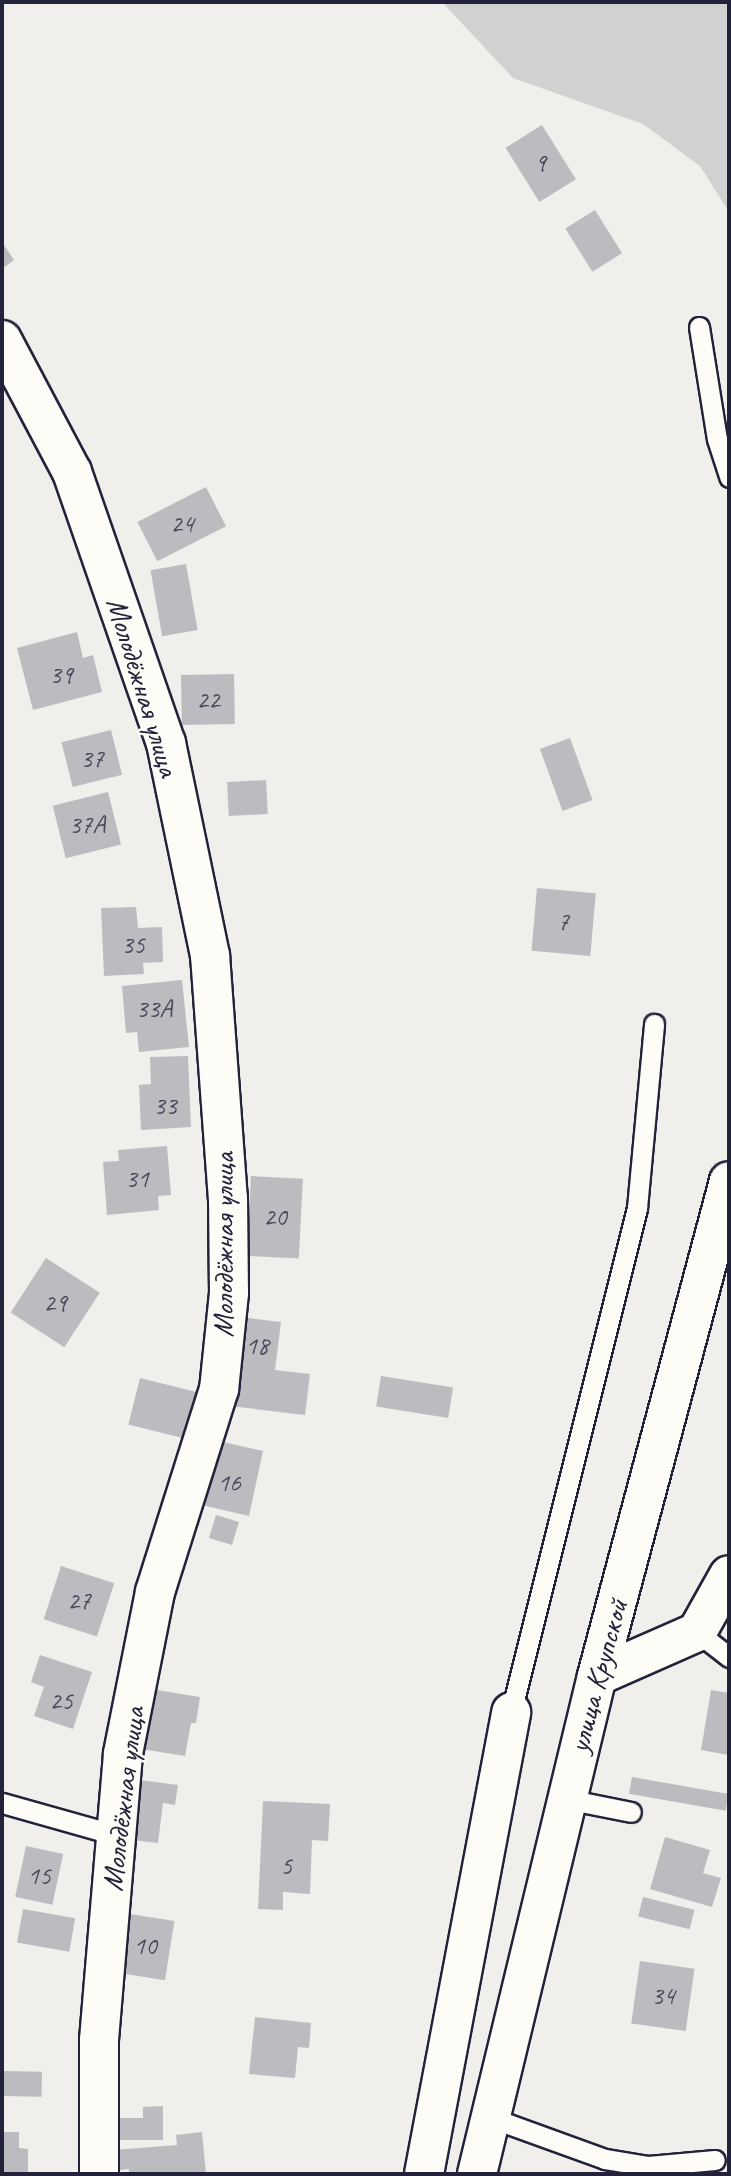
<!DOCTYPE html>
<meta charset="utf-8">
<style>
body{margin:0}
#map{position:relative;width:731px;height:2176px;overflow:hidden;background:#f0efec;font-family:Caveat,sans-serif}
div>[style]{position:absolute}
.green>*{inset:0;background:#d2d1d1}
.building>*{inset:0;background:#bcbcc0;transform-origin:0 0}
.roads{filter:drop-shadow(2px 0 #22223b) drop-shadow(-2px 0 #22223b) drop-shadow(0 2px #22223b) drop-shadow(0 -2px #22223b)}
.service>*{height:19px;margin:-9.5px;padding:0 9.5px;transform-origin:9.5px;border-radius:9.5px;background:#fdfcf7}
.minor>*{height:38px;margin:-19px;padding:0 19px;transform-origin:19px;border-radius:19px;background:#fdfcf7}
.tertiary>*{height:38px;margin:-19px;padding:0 19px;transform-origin:19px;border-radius:19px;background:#fdfcf7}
span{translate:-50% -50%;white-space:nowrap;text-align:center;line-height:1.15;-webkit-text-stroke:5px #fdfcf7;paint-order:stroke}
.number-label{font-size:26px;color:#48485c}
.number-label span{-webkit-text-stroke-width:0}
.street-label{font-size:30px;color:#22223b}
.frame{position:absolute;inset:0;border:4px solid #22223b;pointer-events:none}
</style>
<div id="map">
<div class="green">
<div style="clip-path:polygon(442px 2px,729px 2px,729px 212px,700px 166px,643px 124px,513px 78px)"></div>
</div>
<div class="building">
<div style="left:542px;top:125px;width:64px;height:43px;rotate:58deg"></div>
<div style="left:595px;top:210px;width:51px;height:35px;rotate:58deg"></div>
<div style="clip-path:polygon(2px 242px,14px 260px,2px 269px)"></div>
<div style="left:206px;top:487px;width:44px;height:77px;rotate:63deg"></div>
<div style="left:186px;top:564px;width:67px;height:36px;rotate:80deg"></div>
<div style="clip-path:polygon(77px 632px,83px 658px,93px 655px,102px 692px,33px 710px,17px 648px)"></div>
<div style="left:234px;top:674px;width:50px;height:53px;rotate:89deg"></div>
<div style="left:111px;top:730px;width:46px;height:51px;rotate:76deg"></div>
<div style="left:570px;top:738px;width:66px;height:32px;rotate:70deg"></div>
<div style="left:266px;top:780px;width:34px;height:39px;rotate:87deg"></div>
<div style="left:108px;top:792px;width:54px;height:57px;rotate:76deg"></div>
<div style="left:537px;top:888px;width:59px;height:63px;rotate:5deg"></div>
<div style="clip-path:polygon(136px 907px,138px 928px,162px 927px,163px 962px,143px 963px,144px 974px,104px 976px,101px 908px)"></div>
<div style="clip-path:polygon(182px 980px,189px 1047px,139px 1052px,137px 1032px,126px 1033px,122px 986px)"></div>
<div style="clip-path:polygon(188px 1056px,191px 1127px,141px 1130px,139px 1085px,151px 1084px,150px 1057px)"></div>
<div style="clip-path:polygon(167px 1146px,171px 1195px,158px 1196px,159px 1210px,107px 1215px,103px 1162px,119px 1161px,118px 1150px)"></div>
<div style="left:251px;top:1176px;width:52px;height:80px;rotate:3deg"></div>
<div style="left:46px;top:1258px;width:64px;height:65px;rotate:33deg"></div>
<div style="clip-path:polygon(240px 1317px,281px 1322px,275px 1370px,310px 1374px,305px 1415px,230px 1406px)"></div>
<div style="left:381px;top:1376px;width:73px;height:31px;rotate:9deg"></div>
<div style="left:140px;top:1378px;width:58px;height:48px;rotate:14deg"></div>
<div style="clip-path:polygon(219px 1441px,263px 1451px,249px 1516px,197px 1504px)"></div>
<div style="left:216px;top:1515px;width:24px;height:24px;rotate:17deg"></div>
<div style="left:61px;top:1566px;width:56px;height:56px;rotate:18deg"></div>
<div style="clip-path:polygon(40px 1655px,92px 1672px,73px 1729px,34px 1716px,44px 1687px,31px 1682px)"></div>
<div style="clip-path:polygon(144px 1688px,200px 1697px,196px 1723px,191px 1723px,185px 1756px,135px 1748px)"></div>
<div style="clip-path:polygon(711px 1690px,729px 1693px,729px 1755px,701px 1750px)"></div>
<div style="left:632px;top:1777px;width:98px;height:17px;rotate:10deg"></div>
<div style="clip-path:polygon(140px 1780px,178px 1785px,175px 1805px,163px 1803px,158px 1843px,132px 1840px)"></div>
<div style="clip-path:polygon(263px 1801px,330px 1804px,328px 1841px,312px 1840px,310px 1894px,283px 1892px,283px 1910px,258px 1909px)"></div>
<div style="clip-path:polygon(665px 1837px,710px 1850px,703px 1873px,721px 1878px,712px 1907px,650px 1889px)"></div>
<div style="left:26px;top:1846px;width:38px;height:52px;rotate:12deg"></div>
<div style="left:643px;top:1897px;width:53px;height:20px;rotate:14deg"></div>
<div style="left:23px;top:1909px;width:53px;height:34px;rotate:10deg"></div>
<div style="left:124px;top:1913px;width:51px;height:60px;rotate:9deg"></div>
<div style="left:640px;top:1961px;width:55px;height:63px;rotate:8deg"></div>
<div style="clip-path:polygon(255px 2017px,311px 2023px,309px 2048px,298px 2047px,295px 2078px,249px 2074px)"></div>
<div style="left:2px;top:2071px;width:40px;height:25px;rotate:1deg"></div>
<div style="clip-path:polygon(163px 2106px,163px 2140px,108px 2140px,108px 2118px,143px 2118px,143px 2107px)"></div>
<div style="clip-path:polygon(2px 2132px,19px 2132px,19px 2148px,28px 2149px,28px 2174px,2px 2174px)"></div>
<div style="clip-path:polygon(202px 2132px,206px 2174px,129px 2174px,129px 2169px,115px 2171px,113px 2150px,177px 2145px,176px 2135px)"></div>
</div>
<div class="roads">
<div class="service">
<div style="left:699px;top:327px;width:113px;rotate:80.9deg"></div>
<div style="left:717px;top:439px;width:40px;rotate:72deg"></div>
<div style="left:697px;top:1632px;width:41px;rotate:38deg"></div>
<div style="left:511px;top:1712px;width:520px;rotate:-75.96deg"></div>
<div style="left:637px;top:1208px;width:185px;rotate:-84.7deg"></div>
<div style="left:566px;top:1799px;width:66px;rotate:11.3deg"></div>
<div style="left:2px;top:1803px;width:118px;rotate:15.7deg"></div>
<div style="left:489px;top:2117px;width:123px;rotate:19.9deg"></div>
<div style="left:605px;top:2159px;width:44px;rotate:9.2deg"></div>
<div style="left:648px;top:2166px;width:67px;rotate:-5.1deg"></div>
</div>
<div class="minor">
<div style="left:2px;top:340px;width:149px;rotate:62.1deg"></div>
<div style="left:72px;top:472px;width:287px;rotate:70.9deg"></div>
<div style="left:166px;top:743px;width:217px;rotate:78.3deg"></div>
<div style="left:210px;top:955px;width:244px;rotate:85.8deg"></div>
<div style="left:228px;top:1198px;width:95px;rotate:89.4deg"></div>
<div style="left:229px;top:1293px;width:97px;rotate:95.9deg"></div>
<div style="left:219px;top:1389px;width:213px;rotate:107.5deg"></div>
<div style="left:155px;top:1592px;width:165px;rotate:101.2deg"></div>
<div style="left:123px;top:1754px;width:287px;rotate:94.8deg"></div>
<div style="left:99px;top:2040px;width:134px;rotate:90deg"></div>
<div style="left:597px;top:1676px;width:109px;rotate:-23.7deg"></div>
<div style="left:697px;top:1632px;width:65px;rotate:-60.7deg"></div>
<div style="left:424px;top:2174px;width:470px;rotate:-79.3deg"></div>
</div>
<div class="tertiary">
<div style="left:477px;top:2174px;width:512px;rotate:-76.45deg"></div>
<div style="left:597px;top:1676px;width:512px;rotate:-75.07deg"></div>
</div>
</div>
<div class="number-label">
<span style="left:540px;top:163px">9</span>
<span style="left:182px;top:524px">24</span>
<span style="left:61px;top:675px">39</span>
<span style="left:208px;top:700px">22</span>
<span style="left:92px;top:759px">37</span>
<span style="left:87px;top:825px">37А</span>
<span style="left:563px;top:922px">7</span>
<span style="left:133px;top:945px">35</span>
<span style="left:154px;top:1009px">33А</span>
<span style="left:165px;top:1106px">33</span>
<span style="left:137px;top:1179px">31</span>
<span style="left:275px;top:1217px">20</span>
<span style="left:55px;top:1303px">29</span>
<span style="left:257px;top:1346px">18</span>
<span style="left:229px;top:1483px">16</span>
<span style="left:79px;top:1601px">27</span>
<span style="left:61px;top:1701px">25</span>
<span style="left:286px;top:1866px">5</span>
<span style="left:39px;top:1876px">15</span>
<span style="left:145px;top:1946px">10</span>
<span style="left:663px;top:1996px">34</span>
</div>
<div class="street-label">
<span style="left:143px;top:687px;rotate:73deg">Молодёжная улица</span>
<span style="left:223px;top:1245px;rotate:-90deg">Молодёжная улица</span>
<span style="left:598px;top:1676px;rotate:-75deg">улица Крупской</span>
<span style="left:123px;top:1799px;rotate:-83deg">Молодёжная улица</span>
</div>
<div class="frame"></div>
</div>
